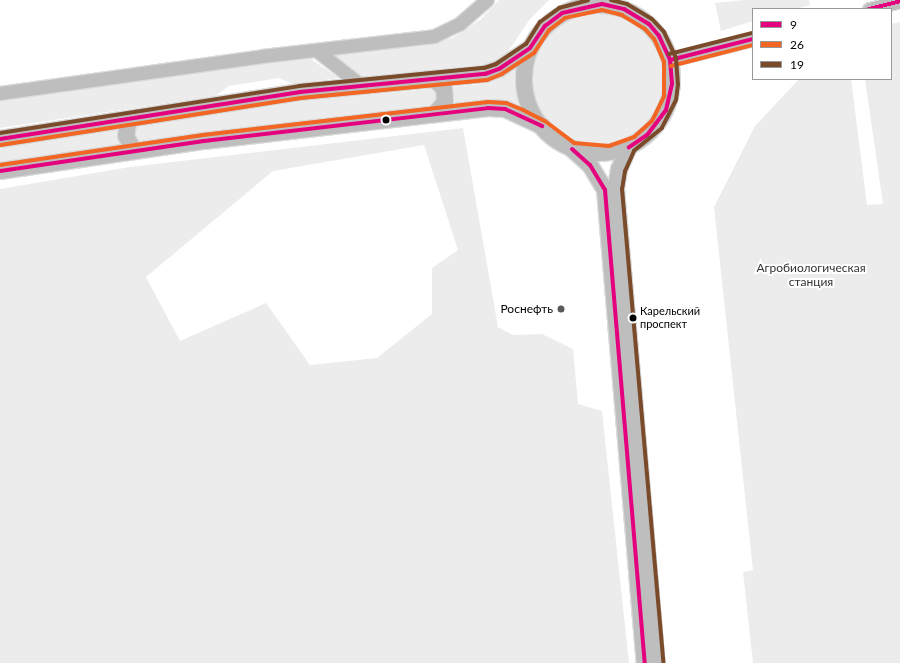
<!DOCTYPE html>
<meta charset="utf-8">
<style>
body{margin:0}
#map{position:relative;width:900px;height:663px;overflow:hidden;background:#fff;font-family:Lato,sans-serif}
div>[style]{position:absolute}
.green>*{inset:0;background:#ececec}
.round{border-radius:50%}
.roads{filter:drop-shadow(1px 0 #dbdbdb) drop-shadow(-1px 0 #dbdbdb) drop-shadow(0 1px #dbdbdb) drop-shadow(0 -1px #dbdbdb)}
.minor>*{height:13px;margin:-6.5px;padding:0 6.5px;transform-origin:6.5px;border-radius:6.5px;background:#bebebe}
.major>*{height:16px;margin:-8px;padding:0 8px;transform-origin:8px;border-radius:8px;background:#bebebe}
.major>.ring{margin:-8px;padding:0;box-sizing:content-box;background:none;border:16px solid #bebebe;border-radius:50%}
.bus-1>*{height:4px;margin:-2px;padding:0 2px;transform-origin:2px;border-radius:2px;background:#e5007d}
.bus-2>*{height:4px;margin:-2px;padding:0 2px;transform-origin:2px;border-radius:2px;background:#f26522}
.bus-3>*{height:4px;margin:-2px;padding:0 2px;transform-origin:2px;border-radius:2px;background:#7a4b2a}
.dots>*{width:11px;height:11px;translate:-50% -50%;box-sizing:border-box;border:2px solid #fff;border-radius:50%}
span{translate:-50% -50%;white-space:nowrap;text-align:center;line-height:1.15;-webkit-text-stroke:4px #fff;paint-order:stroke}
.bus-label{font-size:11px;color:#000}
.left{translate:0 -50%;text-align:left}
.park-label{font-size:12px;color:#333}
.poi-label{font-size:12px;color:#000}
.right{translate:-100% -50%;text-align:right}
.legend{position:absolute;left:752px;top:8px;width:140px;height:72px;box-sizing:border-box;background:#fff;border:1px solid #999;margin:0;padding:5px 7px;list-style:none;font-size:12px;color:#000}
.legend li{display:flex;align-items:center;gap:8px;height:20px}
.legend b{width:20px;border:1px solid #999}
</style>
<div id="map">
<div class="green">
<div style="clip-path:polygon(499px 0,549px 0,530px 19px,507px 53px,491px 64px,359px 78px,332px 55px,409px 46px,452px 38px,480px 20px)"></div>
<div style="clip-path:polygon(745px 0,809px 0,810px 5px,796px 9px,753px 9px,753px 21px,721px 31px,715px 3px)"></div>
<div class="round" style="left:532px;top:12px;width:134px;height:134px"></div>
<div style="clip-path:polygon(900px 22px,900px 663px,753px 663px,743px 572px,753px 570px,714px 207px,755px 126px,799px 79px,851px 79px,867px 205px,883px 204px,865px 79px,891px 79px,891px 24px)"></div>
<div style="clip-path:polygon(308px 57px,339px 78px,293px 84px,279px 78px,229px 86px,215px 96px,0 128px,0 100px)"></div>
<div style="clip-path:polygon(520px 67px,518px 88px,524px 110px,484px 101px,291px 122px,0 165px,0 146px,291px 102px,481px 84px,500px 79px)"></div>
<div style="clip-path:polygon(evenodd,463px 128px,498px 327px,513px 335px,542px 334px,573px 349px,578px 404px,602px 411px,629px 663px,0 663px,0 189px,130px 167px,463px 128px,424px 145px,458px 250px,432px 268px,432px 314px,377px 358px,310px 365px,266px 303px,180px 341px,146px 277px,273px 171px,424px 145px)"></div>
</div>
<div class="roads">
<div class="minor">
<div style="left:869px;top:9px;width:32px;rotate:-14deg"></div>
<div style="left:316px;top:50px;width:57px;rotate:37.9deg"></div>
<div style="left:670px;top:60px;width:86px;rotate:-14.2deg"></div>
<div style="left:0;top:93px;width:265px;rotate:-8deg"></div>
<div style="left:262px;top:56px;width:173px;rotate:-6.6deg"></div>
<div style="left:434px;top:36px;width:28px;rotate:-26deg"></div>
<div style="left:459px;top:24px;width:37px;rotate:-41deg"></div>
</div>
<div class="major">
<div class="ring" style="left:524px;top:5px;width:132px;height:132px"></div>
<div style="left:434px;top:79px;width:13px;rotate:42deg"></div>
<div style="left:444px;top:88px;width:14px;rotate:86deg"></div>
<div style="left:445px;top:102px;width:16px;rotate:130deg"></div>
<div style="left:129px;top:119px;width:17px;rotate:100deg"></div>
<div style="left:126px;top:136px;width:17px;rotate:62deg"></div>
<div style="left:0;top:139px;width:304px;rotate:-8.9deg"></div>
<div style="left:300px;top:92px;width:186px;rotate:-5.6deg"></div>
<div style="left:485px;top:74px;width:15px;rotate:-20deg"></div>
<div style="left:499px;top:69px;width:37px;rotate:-34deg"></div>
<div style="left:629px;top:147px;width:24px;rotate:114deg"></div>
<div style="left:619px;top:169px;width:20px;rotate:99deg"></div>
<div style="left:616px;top:189px;width:476px;rotate:85.1deg"></div>
<div style="left:572px;top:149px;width:24px;rotate:42deg"></div>
<div style="left:590px;top:165px;width:29px;rotate:59deg"></div>
<div style="left:605px;top:190px;width:475px;rotate:85.2deg"></div>
<div style="left:0;top:171px;width:206px;rotate:-8.4deg"></div>
<div style="left:204px;top:141px;width:286px;rotate:-6.6deg"></div>
<div style="left:488px;top:108px;width:17px;rotate:3deg"></div>
<div style="left:505px;top:109px;width:41px;rotate:24.7deg"></div>
</div>
</div>
<div class="bus-1">
<div style="left:869px;top:9px;width:32px;rotate:-14deg"></div>
<div style="left:670px;top:60px;width:86px;rotate:-14.2deg"></div>
<div style="left:0;top:139px;width:304px;rotate:-8.9deg"></div>
<div style="left:300px;top:92px;width:186px;rotate:-5.6deg"></div>
<div style="left:485px;top:74px;width:15px;rotate:-20deg"></div>
<div style="left:499px;top:69px;width:37px;rotate:-34deg"></div>
<div style="left:530px;top:48px;width:27px;rotate:-56deg"></div>
<div style="left:545px;top:26px;width:21px;rotate:-37deg"></div>
<div style="left:562px;top:13px;width:41px;rotate:-12.7deg"></div>
<div style="left:602px;top:4px;width:23px;rotate:13deg"></div>
<div style="left:624px;top:9px;width:29px;rotate:31deg"></div>
<div style="left:649px;top:24px;width:16px;rotate:50deg"></div>
<div style="left:659px;top:36px;width:26px;rotate:65deg"></div>
<div style="left:670px;top:60px;width:24px;rotate:85deg"></div>
<div style="left:672px;top:84px;width:27px;rotate:103deg"></div>
<div style="left:666px;top:110px;width:31px;rotate:127deg"></div>
<div style="left:647px;top:135px;width:22px;rotate:146deg"></div>
<div style="left:572px;top:149px;width:24px;rotate:42deg"></div>
<div style="left:590px;top:165px;width:29px;rotate:59deg"></div>
<div style="left:605px;top:190px;width:475px;rotate:85.2deg"></div>
<div style="left:0;top:171px;width:206px;rotate:-8.4deg"></div>
<div style="left:204px;top:141px;width:286px;rotate:-6.6deg"></div>
<div style="left:488px;top:108px;width:17px;rotate:3deg"></div>
<div style="left:505px;top:109px;width:41px;rotate:24.7deg"></div>
</div>
<div class="bus-2">
<div style="left:671px;top:66px;width:85px;rotate:-14.4deg"></div>
<div style="left:0;top:165px;width:205px;rotate:-8.4deg"></div>
<div style="left:203px;top:135px;width:287px;rotate:-6.6deg"></div>
<div style="left:488px;top:102px;width:18px;rotate:3deg"></div>
<div style="left:506px;top:103px;width:18px;rotate:22deg"></div>
<div style="left:523px;top:110px;width:25px;rotate:27deg"></div>
<div style="left:545px;top:121px;width:36px;rotate:37deg"></div>
<div style="left:574px;top:143px;width:35px;rotate:5deg"></div>
<div style="left:609px;top:146px;width:27px;rotate:-20deg"></div>
<div style="left:634px;top:137px;width:24px;rotate:-42deg"></div>
<div style="left:652px;top:121px;width:28px;rotate:-64deg"></div>
<div style="left:664px;top:96px;width:34px;rotate:-90deg"></div>
<div style="left:664px;top:62px;width:25px;rotate:-113deg"></div>
<div style="left:654px;top:39px;width:13px;rotate:-132deg"></div>
<div style="left:645px;top:29px;width:27px;rotate:-149deg"></div>
<div style="left:622px;top:15px;width:21px;rotate:-166deg"></div>
<div style="left:602px;top:10px;width:38px;rotate:168deg"></div>
<div style="left:565px;top:18px;width:20px;rotate:143deg"></div>
<div style="left:549px;top:30px;width:27px;rotate:123deg"></div>
<div style="left:534px;top:53px;width:38px;rotate:147deg"></div>
<div style="left:502px;top:74px;width:16px;rotate:158deg"></div>
<div style="left:487px;top:80px;width:187px;rotate:174.5deg"></div>
<div style="left:301px;top:98px;width:304px;rotate:171.1deg"></div>
</div>
<div class="bus-3">
<div style="left:611px;top:0;width:16px;rotate:14deg"></div>
<div style="left:627px;top:4px;width:29px;rotate:31deg"></div>
<div style="left:652px;top:19px;width:18px;rotate:47deg"></div>
<div style="left:664px;top:32px;width:29px;rotate:65deg"></div>
<div style="left:676px;top:58px;width:26px;rotate:86deg"></div>
<div style="left:678px;top:84px;width:16px;rotate:97deg"></div>
<div style="left:676px;top:100px;width:31px;rotate:117deg"></div>
<div style="left:662px;top:128px;width:36px;rotate:141deg"></div>
<div style="left:634px;top:151px;width:22px;rotate:114deg"></div>
<div style="left:625px;top:171px;width:18px;rotate:99deg"></div>
<div style="left:622px;top:189px;width:475px;rotate:85deg"></div>
<div style="left:669px;top:54px;width:86px;rotate:-14.2deg"></div>
<div style="left:0;top:133px;width:303px;rotate:-8.9deg"></div>
<div style="left:299px;top:86px;width:186px;rotate:-5.6deg"></div>
<div style="left:484px;top:68px;width:13px;rotate:-18deg"></div>
<div style="left:496px;top:64px;width:36px;rotate:-34deg"></div>
<div style="left:526px;top:44px;width:26px;rotate:-58deg"></div>
<div style="left:540px;top:22px;width:24px;rotate:-36deg"></div>
<div style="left:559px;top:8px;width:30px;rotate:-15deg"></div>
</div>
<div class="dots">
<div style="left:386px;top:120px;background:#000"></div>
<div style="left:561px;top:309px;background:#595959"></div>
<div style="left:633px;top:318px;background:#000"></div>
</div>
<div class="bus-label">
<span class="left" style="left:640px;top:318px">Карельский<br>проспект</span>
</div>
<div class="park-label">
<span style="left:811px;top:275px">Агробиологическая<br>станция</span>
</div>
<div class="poi-label">
<span class="right" style="left:553px;top:309px">Роснефть</span>
</div>
<ul class="legend">
<li><b style="height:5px;background:#e5007d"></b>9</li>
<li><b style="height:5px;background:#f26522"></b>26</li>
<li><b style="height:5px;background:#7a4b2a"></b>19</li>
</ul>
</div>
